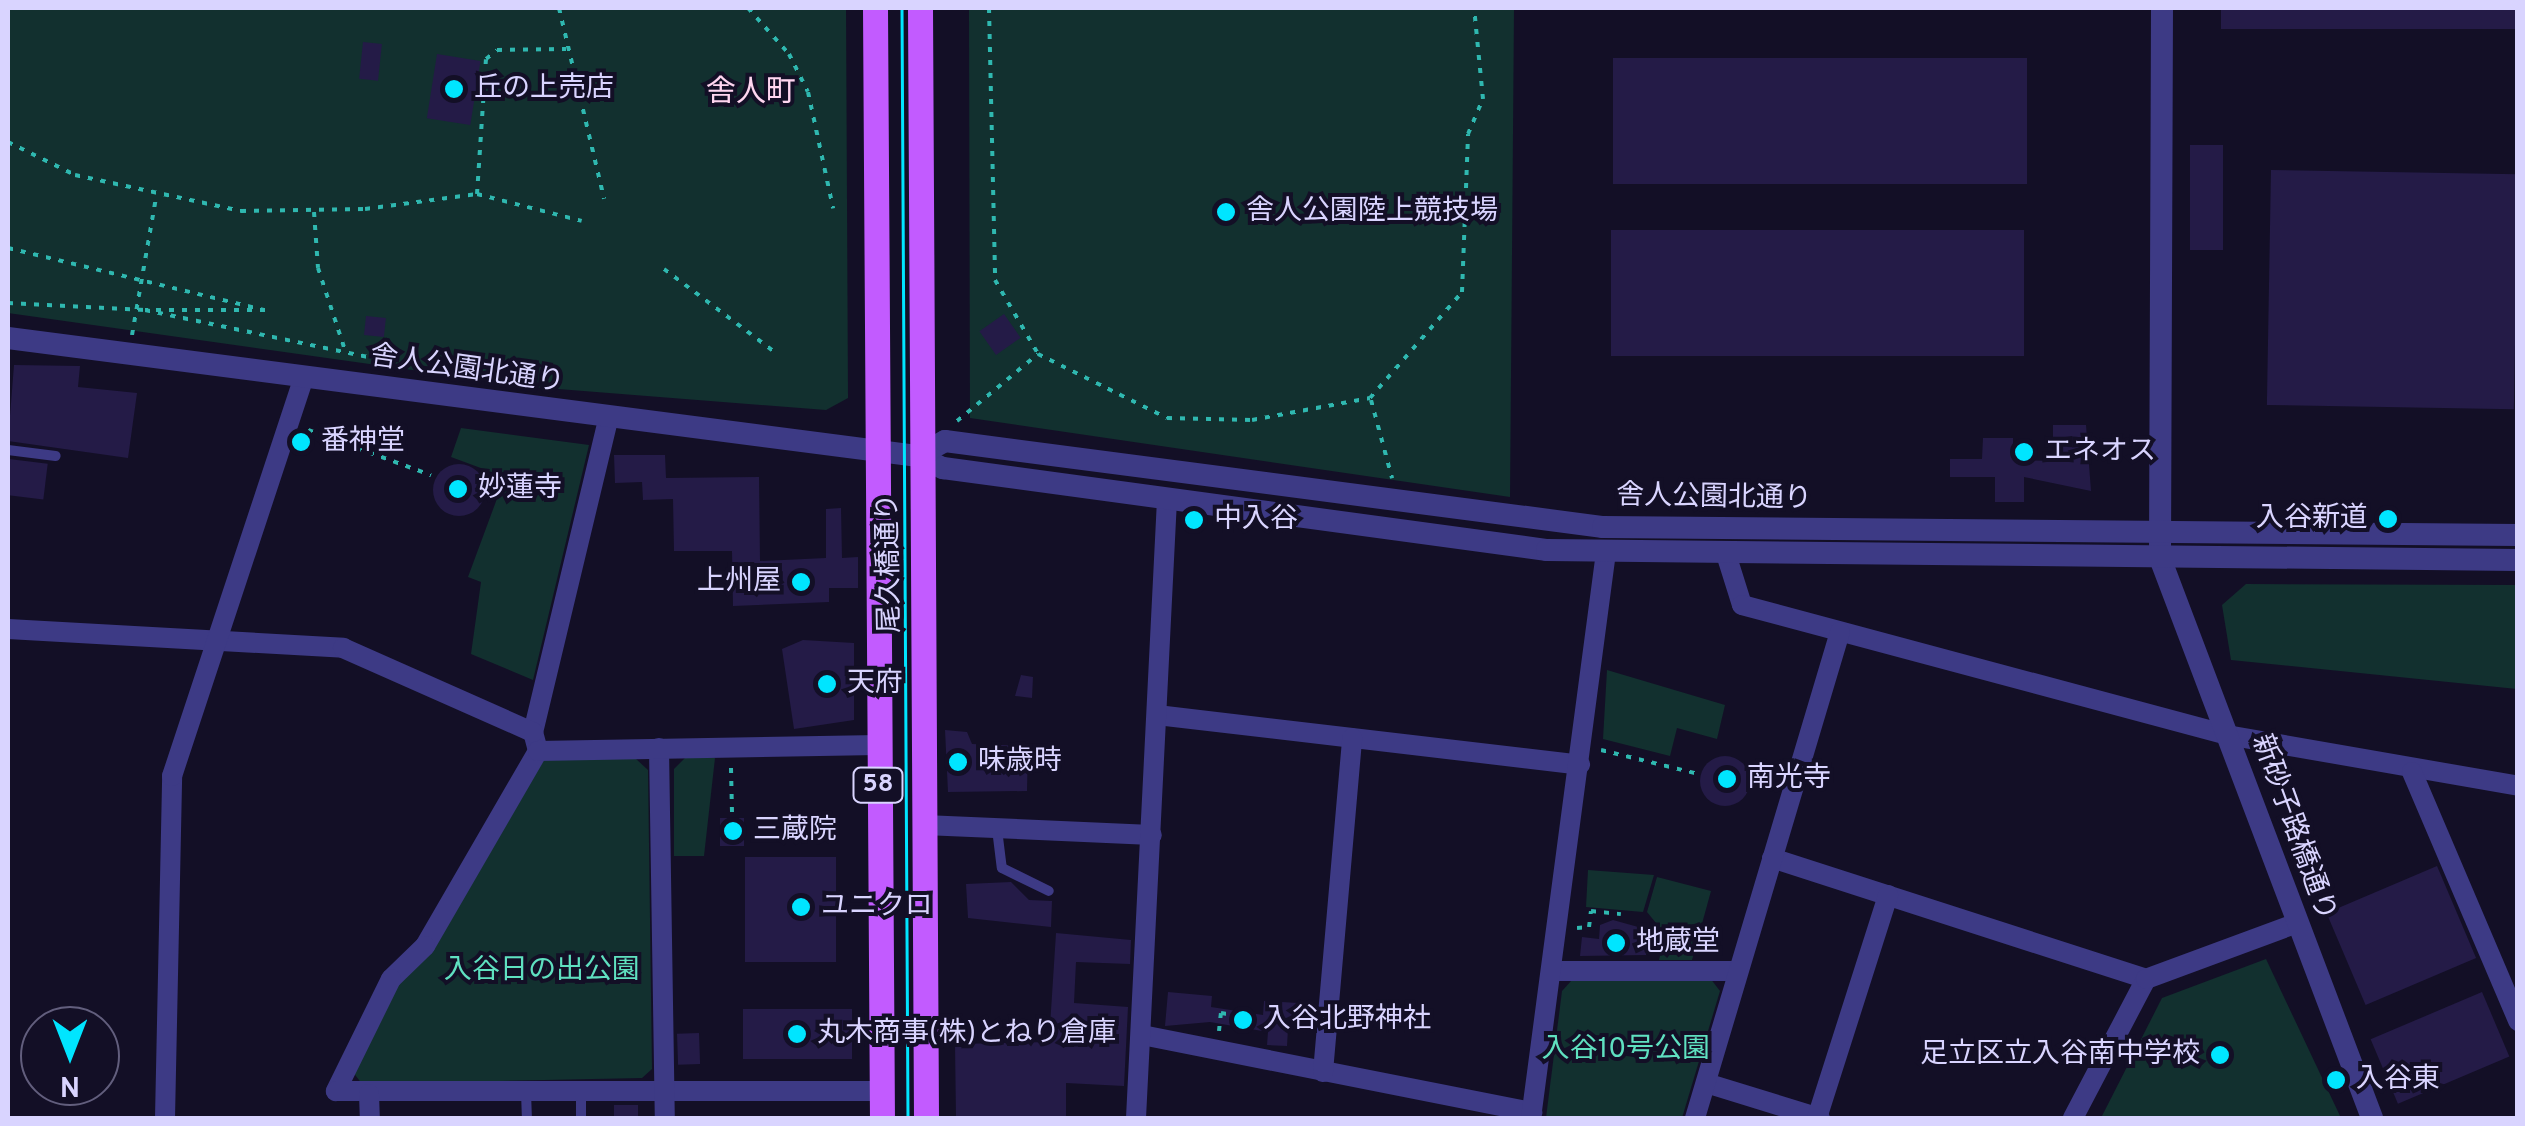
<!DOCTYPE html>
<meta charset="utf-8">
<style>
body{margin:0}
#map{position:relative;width:2525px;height:1126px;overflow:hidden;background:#130f26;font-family:Overpass,"Noto Sans JP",sans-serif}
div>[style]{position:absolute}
.green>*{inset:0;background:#12302f}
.building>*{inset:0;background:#241b47;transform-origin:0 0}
.round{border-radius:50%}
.path>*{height:4px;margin-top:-2px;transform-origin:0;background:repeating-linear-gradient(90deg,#2fb8b0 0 5px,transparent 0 13px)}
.service>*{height:10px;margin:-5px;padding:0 5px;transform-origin:5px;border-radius:5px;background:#3d3a85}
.minor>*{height:20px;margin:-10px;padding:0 10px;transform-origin:10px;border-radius:10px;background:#3d3a85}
.tertiary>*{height:22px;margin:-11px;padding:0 11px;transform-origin:11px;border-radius:11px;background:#3d3a85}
.primary>*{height:25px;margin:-12.5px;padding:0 12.5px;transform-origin:12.5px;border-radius:12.5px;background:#c25bff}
.tram>*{height:2.5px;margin:-1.25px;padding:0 1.25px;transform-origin:1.25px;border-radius:1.25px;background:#00e5ff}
.dots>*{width:28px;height:28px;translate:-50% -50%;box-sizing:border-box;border:5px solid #130f26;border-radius:50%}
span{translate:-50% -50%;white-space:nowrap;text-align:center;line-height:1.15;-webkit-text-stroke:8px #130f26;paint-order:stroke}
.shield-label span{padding:2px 8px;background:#130f26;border:2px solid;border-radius:8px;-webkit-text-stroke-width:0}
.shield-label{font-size:25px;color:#d9d4ff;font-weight:700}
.poi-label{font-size:28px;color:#d9d4ff}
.left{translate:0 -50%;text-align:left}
.right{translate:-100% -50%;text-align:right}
.street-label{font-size:28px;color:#d9d4ff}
.park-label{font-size:28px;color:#5fe0c0}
.neighbourhood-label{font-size:30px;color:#ffd6f0}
.frame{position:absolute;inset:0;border:10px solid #d9d4ff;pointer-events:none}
.north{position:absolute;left:20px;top:1006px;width:100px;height:100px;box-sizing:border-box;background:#130f26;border:2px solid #625e7d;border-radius:50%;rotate:180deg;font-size:28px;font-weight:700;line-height:40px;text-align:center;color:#d9d4ff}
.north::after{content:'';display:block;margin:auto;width:35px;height:45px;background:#00e5ff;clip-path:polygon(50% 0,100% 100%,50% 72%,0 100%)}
</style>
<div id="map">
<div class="green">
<div style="clip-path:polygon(8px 8px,846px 8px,848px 398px,826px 410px,533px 387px,8px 313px)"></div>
<div style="clip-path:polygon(969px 8px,1514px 8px,1510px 497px,970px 418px)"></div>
<div style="clip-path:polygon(461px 428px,589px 445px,533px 680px,471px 654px,481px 582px,468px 577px,505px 477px,451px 457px)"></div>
<div style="clip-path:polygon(2246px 584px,2517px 585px,2517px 689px,2231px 660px,2222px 605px)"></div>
<div style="clip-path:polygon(1607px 670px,1725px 705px,1717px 739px,1677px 728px,1670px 756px,1603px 739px)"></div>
<div style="clip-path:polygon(635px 758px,648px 770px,652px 1069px,642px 1078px,362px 1084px,353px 1072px,394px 987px,544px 759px)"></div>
<div style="clip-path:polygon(685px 758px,715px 758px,704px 856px,674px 856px,674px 769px)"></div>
<div style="clip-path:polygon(1588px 870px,1654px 875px,1643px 912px,1586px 907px)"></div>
<div style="clip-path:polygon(1657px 877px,1711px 891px,1692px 960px,1659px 960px,1665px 934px,1647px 912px)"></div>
<div style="clip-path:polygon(2266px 959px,2341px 1118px,2101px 1118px,2162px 998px)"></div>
<div style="clip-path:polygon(1710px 978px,1720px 991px,1682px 1118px,1546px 1118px,1562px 991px,1572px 980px)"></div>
</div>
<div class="building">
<div style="left:2221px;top:8px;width:297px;height:21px"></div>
<div style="left:363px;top:42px;width:19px;height:37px;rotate:6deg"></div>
<div style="left:437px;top:54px;width:44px;height:65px;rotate:9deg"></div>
<div style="left:1613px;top:58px;width:414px;height:126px"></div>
<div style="left:2190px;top:145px;width:33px;height:105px"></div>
<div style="left:2271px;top:170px;width:247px;height:235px;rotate:1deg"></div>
<div style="left:1611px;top:230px;width:413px;height:126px"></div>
<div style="left:1004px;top:314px;width:29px;height:30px;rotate:55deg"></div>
<div style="left:366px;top:316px;width:20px;height:19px;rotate:6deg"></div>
<div style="clip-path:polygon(14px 365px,80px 366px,78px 387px,137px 393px,128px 458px,8px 441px)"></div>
<div style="clip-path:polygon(2053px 425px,2086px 425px,2091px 491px,2024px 477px,2024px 502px,1995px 502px,1995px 477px,1950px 477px,1950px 459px,1982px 459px,1983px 438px,2013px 438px,2013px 460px,2053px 461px)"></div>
<div style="clip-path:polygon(614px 455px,665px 455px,666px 478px,759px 477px,760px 561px,826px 558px,826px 509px,841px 508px,842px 558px,858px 557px,858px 588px,829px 588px,829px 602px,733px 606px,732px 551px,674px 551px,673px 499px,643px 500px,642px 482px,615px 483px)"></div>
<div style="left:9px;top:459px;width:39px;height:36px;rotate:7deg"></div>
<div class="round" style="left:433px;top:464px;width:52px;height:52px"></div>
<div style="clip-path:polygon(803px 640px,854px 643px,854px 720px,794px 729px,782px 649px)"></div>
<div style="clip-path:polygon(1021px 675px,1033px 677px,1032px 698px,1015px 696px)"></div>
<div style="clip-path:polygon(945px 730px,967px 732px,972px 744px,1028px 746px,1027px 791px,948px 792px)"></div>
<div class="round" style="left:1700px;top:756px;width:50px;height:50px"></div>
<div style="left:720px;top:818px;width:24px;height:28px"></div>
<div style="left:745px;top:857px;width:91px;height:105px"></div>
<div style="left:2437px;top:866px;width:100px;height:120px;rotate:67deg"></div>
<div style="clip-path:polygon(1011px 882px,1029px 900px,1052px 901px,1051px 927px,968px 918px,966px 884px)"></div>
<div style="clip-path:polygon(1613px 920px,1649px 930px,1646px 955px,1580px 956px,1582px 937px,1599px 939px,1600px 925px)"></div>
<div style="clip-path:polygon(1056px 933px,1131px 940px,1130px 964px,1076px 962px,1074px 1003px,1128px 1007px,1124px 1086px,1066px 1083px,1066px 1118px,956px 1118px,955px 1044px,1049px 1042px)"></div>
<div style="clip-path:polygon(1168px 992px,1212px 996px,1211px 1007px,1263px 1015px,1264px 1001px,1314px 1004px,1313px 1030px,1288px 1029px,1287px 1046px,1267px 1045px,1268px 1032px,1210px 1022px,1165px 1026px)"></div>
<div style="left:2482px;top:992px;width:70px;height:121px;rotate:67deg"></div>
<div style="left:852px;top:1009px;width:50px;height:109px;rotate:90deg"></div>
<div style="left:699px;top:1033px;width:31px;height:22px;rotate:88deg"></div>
<div style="left:614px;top:1105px;width:24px;height:13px"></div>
</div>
<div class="path">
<div style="left:559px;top:8px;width:196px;rotate:76.7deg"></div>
<div style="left:748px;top:8px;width:62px;rotate:48.3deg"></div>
<div style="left:789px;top:54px;width:42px;rotate:63.4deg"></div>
<div style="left:808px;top:92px;width:119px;rotate:77.8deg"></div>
<div style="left:989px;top:8px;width:272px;rotate:88.7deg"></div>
<div style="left:995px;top:280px;width:86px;rotate:59.8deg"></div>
<div style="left:1038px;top:354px;width:144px;rotate:26.4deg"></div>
<div style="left:1167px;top:418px;width:85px;rotate:1.3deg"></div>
<div style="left:1252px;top:420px;width:120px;rotate:-10.6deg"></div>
<div style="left:1370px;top:398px;width:140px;rotate:-49deg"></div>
<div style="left:1462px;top:292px;width:158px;rotate:-87.8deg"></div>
<div style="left:1468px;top:134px;width:38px;rotate:-67deg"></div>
<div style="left:1483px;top:99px;width:91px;rotate:-95.6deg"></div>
<div style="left:8px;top:142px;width:75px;rotate:26.2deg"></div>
<div style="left:75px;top:175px;width:170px;rotate:12.2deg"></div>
<div style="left:241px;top:211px;width:124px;rotate:-0.9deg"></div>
<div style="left:365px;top:209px;width:113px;rotate:-7.6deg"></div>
<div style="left:477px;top:194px;width:108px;rotate:14.4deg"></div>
<div style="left:477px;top:194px;width:135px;rotate:-86.2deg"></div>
<div style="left:486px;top:59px;width:14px;rotate:-39deg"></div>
<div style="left:497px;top:50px;width:69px;rotate:-0.8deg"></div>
<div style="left:314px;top:212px;width:56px;rotate:85.9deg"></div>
<div style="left:318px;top:268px;width:89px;rotate:71.8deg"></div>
<div style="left:8px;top:248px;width:264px;rotate:13.6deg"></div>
<div style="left:265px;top:310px;width:120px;rotate:180deg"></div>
<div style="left:664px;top:269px;width:140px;rotate:36.9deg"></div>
<div style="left:8px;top:303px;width:137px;rotate:2.9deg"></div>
<div style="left:145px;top:310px;width:246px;rotate:11.9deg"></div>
<div style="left:132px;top:335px;width:140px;rotate:-80.1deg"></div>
<div style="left:1371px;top:400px;width:81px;rotate:74.9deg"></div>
<div style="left:957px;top:421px;width:105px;rotate:-39.6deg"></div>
<div style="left:308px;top:430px;width:131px;rotate:20.1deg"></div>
<div style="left:1601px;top:750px;width:101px;rotate:13.8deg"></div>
<div style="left:731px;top:768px;width:45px;rotate:88.7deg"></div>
<div style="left:1577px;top:928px;width:12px;rotate:-5deg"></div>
<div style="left:1589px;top:927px;width:16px;rotate:-83deg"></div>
<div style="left:1591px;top:911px;width:30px;rotate:6deg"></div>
<div style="left:1219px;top:1031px;width:18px;rotate:-84deg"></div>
<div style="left:1221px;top:1013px;width:12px;rotate:9deg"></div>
</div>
<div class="service">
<div style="left:8px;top:450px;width:48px;rotate:7.1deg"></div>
<div style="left:997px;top:829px;width:39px;rotate:83deg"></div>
<div style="left:1002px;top:868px;width:52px;rotate:26.1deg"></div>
<div style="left:581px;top:1091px;width:27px;rotate:90deg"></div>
<div style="left:526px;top:1092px;width:26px;rotate:88deg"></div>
</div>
<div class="minor">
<div style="left:608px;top:420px;width:321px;rotate:103.5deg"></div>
<div style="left:533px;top:732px;width:20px;rotate:75deg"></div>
<div style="left:538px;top:751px;width:225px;rotate:120.1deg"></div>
<div style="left:425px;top:946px;width:47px;rotate:135.9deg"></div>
<div style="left:391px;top:979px;width:125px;rotate:116.2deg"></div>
<div style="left:336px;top:1091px;width:545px"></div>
<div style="left:1726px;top:554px;width:53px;rotate:72.6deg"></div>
<div style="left:1742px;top:605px;width:502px;rotate:15deg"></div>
<div style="left:2227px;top:735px;width:295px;rotate:9.9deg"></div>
<div style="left:8px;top:629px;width:336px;rotate:3.2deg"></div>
<div style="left:343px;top:648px;width:208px;rotate:23.9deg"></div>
<div style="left:1157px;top:715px;width:426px;rotate:6.7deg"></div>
<div style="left:659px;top:748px;width:370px;rotate:89.1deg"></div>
<div style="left:538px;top:751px;width:340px;rotate:-1deg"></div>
<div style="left:2412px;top:772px;width:271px;rotate:66.9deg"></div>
<div style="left:924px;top:825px;width:228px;rotate:2.5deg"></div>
<div style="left:1772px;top:858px;width:393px;rotate:17.9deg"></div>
<div style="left:1553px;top:971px;width:185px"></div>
<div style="left:1142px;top:1035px;width:398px;rotate:11.2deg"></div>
<div style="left:1323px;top:1072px;width:335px;rotate:-85deg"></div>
<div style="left:1706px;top:1083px;width:119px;rotate:17.1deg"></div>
<div style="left:369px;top:1094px;width:24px;rotate:88deg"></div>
<div style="left:165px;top:1118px;width:342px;rotate:-88.8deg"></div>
<div style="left:172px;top:776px;width:419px;rotate:-71.7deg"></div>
<div style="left:1136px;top:1118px;width:620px;rotate:-87.13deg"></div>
<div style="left:1531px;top:1118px;width:571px;rotate:-82.45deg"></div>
<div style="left:1695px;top:1118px;width:507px;rotate:-73.39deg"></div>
<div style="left:1817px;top:1118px;width:234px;rotate:-72.3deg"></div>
<div style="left:2073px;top:1118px;width:157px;rotate:-62.3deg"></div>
<div style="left:2146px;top:979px;width:159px;rotate:-20.3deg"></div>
</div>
<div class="tertiary">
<div style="left:2162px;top:8px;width:550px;rotate:90.21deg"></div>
<div style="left:2160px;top:558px;width:599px;rotate:69.26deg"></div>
<div style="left:8px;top:338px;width:918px;rotate:7.39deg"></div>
<div style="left:918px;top:456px;width:28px;rotate:26deg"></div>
<div style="left:943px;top:468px;width:610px;rotate:7.73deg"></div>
<div style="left:1547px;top:550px;width:971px;rotate:0.59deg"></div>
<div style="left:918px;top:456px;width:31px;rotate:-29deg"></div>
<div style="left:945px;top:441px;width:664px;rotate:7.45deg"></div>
<div style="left:1603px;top:527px;width:915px;rotate:0.5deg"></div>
</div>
<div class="primary">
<div style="left:875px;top:8px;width:1110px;rotate:89.64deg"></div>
<div style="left:920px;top:8px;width:1110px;rotate:89.69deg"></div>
</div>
<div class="tram">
<div style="left:902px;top:8px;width:1110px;rotate:89.69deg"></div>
</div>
<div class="dots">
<div style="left:454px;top:89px;background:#00e5ff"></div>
<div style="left:1226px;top:212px;background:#00e5ff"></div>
<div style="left:301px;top:442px;background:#00e5ff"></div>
<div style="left:2024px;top:452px;background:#00e5ff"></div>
<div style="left:458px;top:489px;background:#00e5ff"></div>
<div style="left:2388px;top:519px;background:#00e5ff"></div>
<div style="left:1194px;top:520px;background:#00e5ff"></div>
<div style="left:801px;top:582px;background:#00e5ff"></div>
<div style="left:827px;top:684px;background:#00e5ff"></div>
<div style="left:958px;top:762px;background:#00e5ff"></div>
<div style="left:1727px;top:779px;background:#00e5ff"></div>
<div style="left:733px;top:831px;background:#00e5ff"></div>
<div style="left:801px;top:907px;background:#00e5ff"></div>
<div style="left:1616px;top:943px;background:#00e5ff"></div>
<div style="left:1243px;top:1020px;background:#00e5ff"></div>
<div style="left:797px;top:1034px;background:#00e5ff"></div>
<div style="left:2220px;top:1055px;background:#00e5ff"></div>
<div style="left:2336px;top:1080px;background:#00e5ff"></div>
</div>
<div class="shield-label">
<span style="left:878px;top:785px">58</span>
</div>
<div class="poi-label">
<span class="left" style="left:474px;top:89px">丘の上売店</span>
<span class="left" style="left:1246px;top:212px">舎人公園陸上競技場</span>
<span class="left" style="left:321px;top:442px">番神堂</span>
<span class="left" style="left:2044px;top:452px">エネオス</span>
<span class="left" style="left:478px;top:489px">妙蓮寺</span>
<span class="right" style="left:2368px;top:519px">入谷新道</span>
<span class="left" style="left:1214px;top:520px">中入谷</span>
<span class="right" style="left:781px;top:582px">上州屋</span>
<span class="left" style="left:847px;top:684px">天府</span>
<span class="left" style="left:978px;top:762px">味歳時</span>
<span class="left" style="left:1747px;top:779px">南光寺</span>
<span class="left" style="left:753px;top:831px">三蔵院</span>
<span class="left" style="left:821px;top:907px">ユニクロ</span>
<span class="left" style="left:1636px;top:943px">地蔵堂</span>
<span class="left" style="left:1263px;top:1020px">入谷北野神社</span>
<span class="left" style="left:817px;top:1034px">丸木商事(株)とねり倉庫</span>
<span class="right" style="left:2200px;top:1055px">足立区立入谷南中学校</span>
<span class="left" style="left:2356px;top:1080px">入谷東</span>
</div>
<div class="street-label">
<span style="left:467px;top:370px;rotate:8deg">舎人公園北通り</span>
<span style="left:1714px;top:498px;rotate:1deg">舎人公園北通り</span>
<span style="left:890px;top:563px;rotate:-91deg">尾久橋通り</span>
<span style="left:2293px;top:828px;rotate:70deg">新砂子路橋通り</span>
</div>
<div class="park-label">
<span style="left:542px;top:971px">入谷日の出公園</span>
<span style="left:1626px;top:1050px">入谷10号公園</span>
</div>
<div class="neighbourhood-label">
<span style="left:751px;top:94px">舎人町</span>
</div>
<div class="frame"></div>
<div class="north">N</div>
</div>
